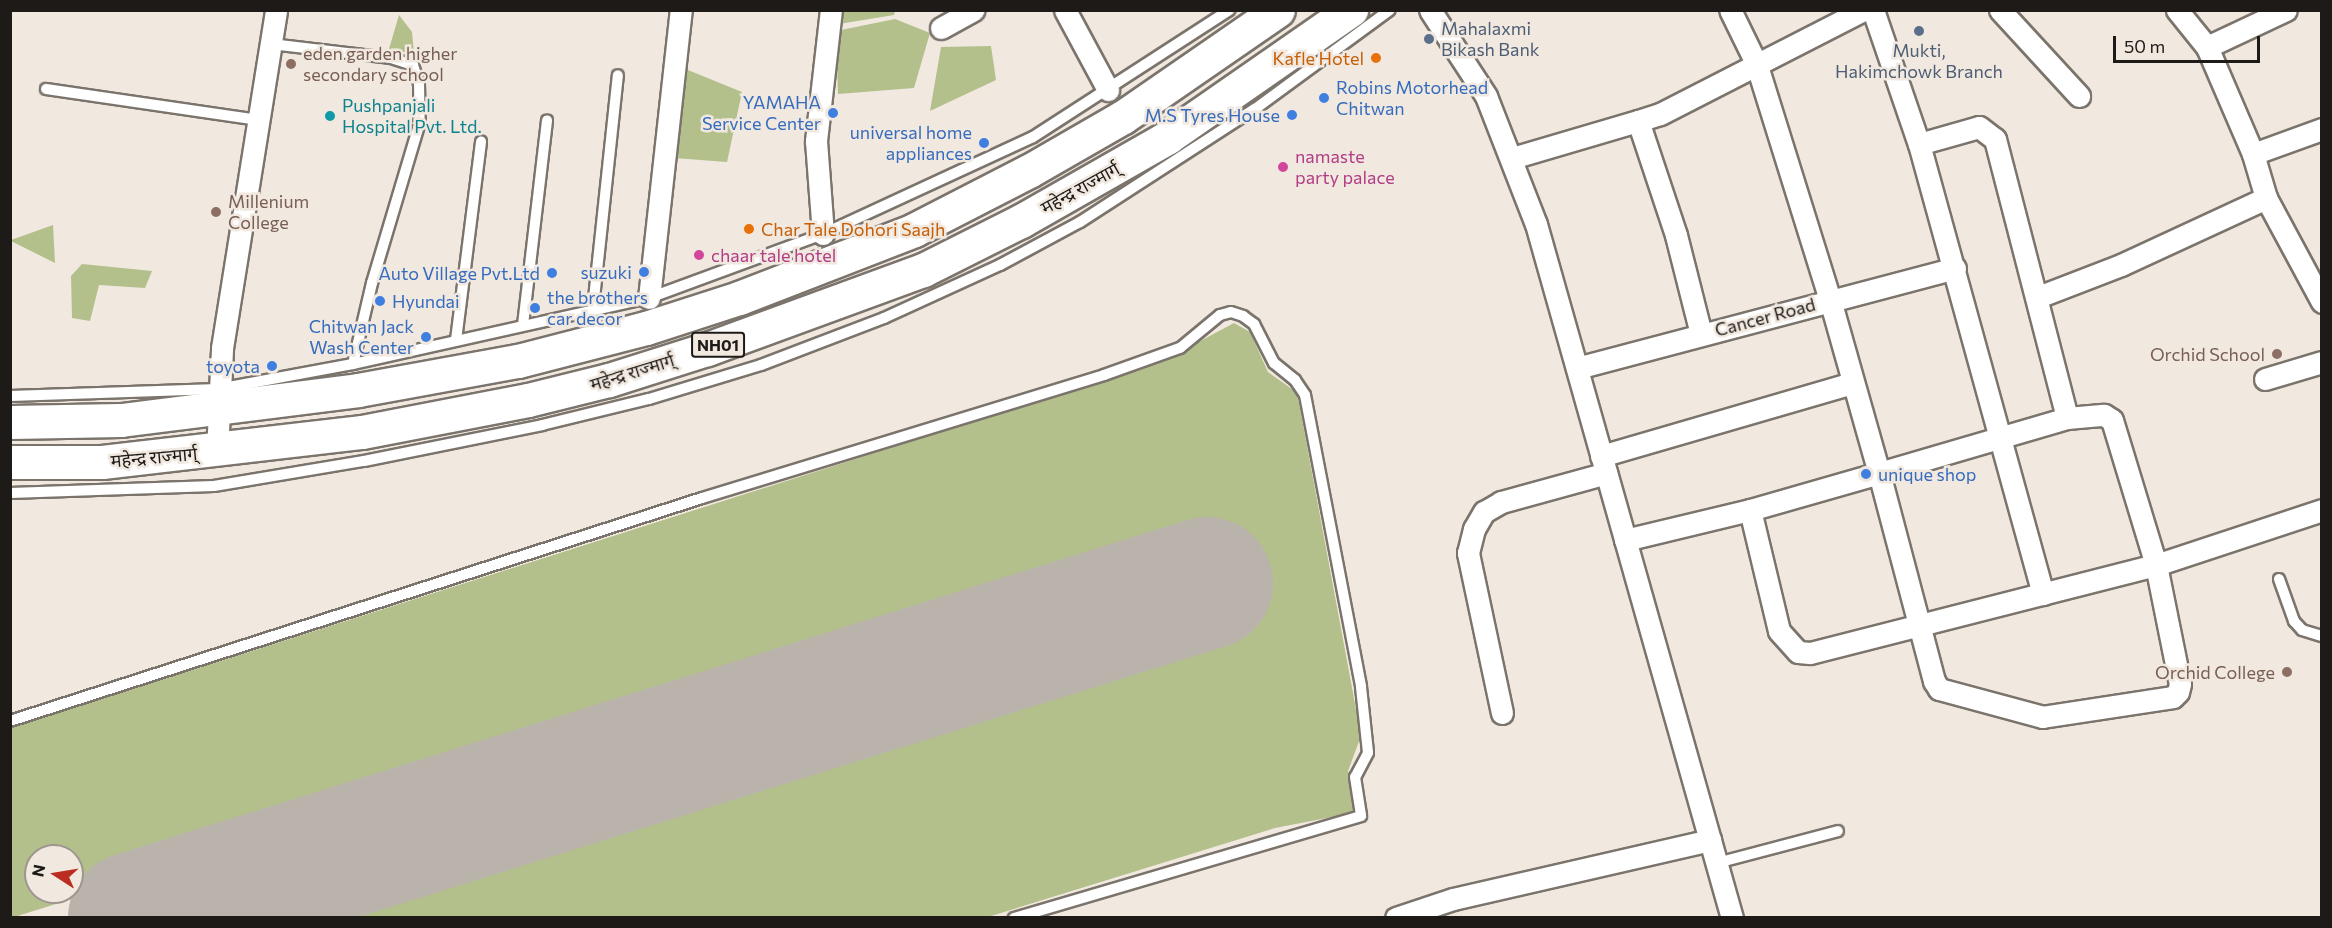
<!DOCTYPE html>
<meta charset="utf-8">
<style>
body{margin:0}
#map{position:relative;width:2332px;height:928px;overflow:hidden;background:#f1e8df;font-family:Commissioner,"Noto Sans Devanagari",sans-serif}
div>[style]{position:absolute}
.green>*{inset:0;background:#b3c08b}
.runway>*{height:132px;margin:-66px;padding:0 66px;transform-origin:66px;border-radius:66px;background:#bab3ac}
.roads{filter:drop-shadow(2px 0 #7b746c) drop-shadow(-2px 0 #7b746c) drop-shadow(0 2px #7b746c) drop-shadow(0 -2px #7b746c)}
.lane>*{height:10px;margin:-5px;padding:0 5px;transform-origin:5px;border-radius:5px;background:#fff}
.street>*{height:21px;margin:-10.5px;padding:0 10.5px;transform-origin:10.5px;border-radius:10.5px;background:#fff}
.highway>*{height:33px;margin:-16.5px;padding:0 16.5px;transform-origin:16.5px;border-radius:16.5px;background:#fff}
.dots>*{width:16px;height:16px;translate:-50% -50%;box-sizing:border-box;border:3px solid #f1e8df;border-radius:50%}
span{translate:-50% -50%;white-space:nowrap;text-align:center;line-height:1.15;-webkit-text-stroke:5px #f1e8df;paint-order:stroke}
.shield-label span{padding:2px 4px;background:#f1e8df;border:2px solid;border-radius:4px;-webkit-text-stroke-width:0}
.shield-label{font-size:16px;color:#1d1a17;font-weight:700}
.service-label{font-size:18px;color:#4e5e75}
.left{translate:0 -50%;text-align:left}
.education-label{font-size:18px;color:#785e54}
.right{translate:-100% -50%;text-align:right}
.food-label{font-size:18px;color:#c56008}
.shop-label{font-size:18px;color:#366cbe}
.culture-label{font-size:18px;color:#0d838f}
.hotel-label{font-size:18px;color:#b23c85}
.street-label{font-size:18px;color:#1d1a17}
.frame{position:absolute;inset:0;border:12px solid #1d1a17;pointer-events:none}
.north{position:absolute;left:24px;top:844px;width:60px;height:60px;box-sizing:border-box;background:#f1e8df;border:2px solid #9c968f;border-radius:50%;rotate:282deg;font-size:16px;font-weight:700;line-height:24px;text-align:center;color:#1d1a17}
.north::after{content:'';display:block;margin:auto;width:21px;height:27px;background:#bb2d23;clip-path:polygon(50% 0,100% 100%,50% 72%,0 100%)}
.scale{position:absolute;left:2113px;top:36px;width:147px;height:27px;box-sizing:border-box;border:3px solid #1d1a17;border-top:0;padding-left:8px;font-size:18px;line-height:21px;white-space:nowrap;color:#1d1a17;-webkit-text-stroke:4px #f1e8df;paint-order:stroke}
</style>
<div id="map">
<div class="green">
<div style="clip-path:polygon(842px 11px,895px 11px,894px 15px,839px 24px)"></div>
<div style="clip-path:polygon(399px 15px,412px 32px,414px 54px,389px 49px)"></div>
<div style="clip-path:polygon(895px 19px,930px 33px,914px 88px,838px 94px,836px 31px)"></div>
<div style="clip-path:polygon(991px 46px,996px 80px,930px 111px,941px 47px)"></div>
<div style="clip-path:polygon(683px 68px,742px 92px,727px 162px,674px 158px)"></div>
<div style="clip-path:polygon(53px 225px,55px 263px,11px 241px,11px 240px)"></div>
<div style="clip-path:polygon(82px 264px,152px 271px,145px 288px,99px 285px,90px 321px,72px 318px,71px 276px)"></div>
<div style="clip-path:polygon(evenodd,1234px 323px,1250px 332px,1268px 372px,1296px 392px,1299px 403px,1361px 736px,1348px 771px,1358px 812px,1275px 828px,988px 917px,309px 917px,1235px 627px,1206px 546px,11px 918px,10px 728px,1163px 361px,1234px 323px,36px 856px,72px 856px,72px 892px,36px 892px,36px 856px)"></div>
</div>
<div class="runway">
<div style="left:134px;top:918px;width:1124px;rotate:-17.34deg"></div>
</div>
<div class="roads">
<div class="lane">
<div style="left:271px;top:44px;width:121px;rotate:6.7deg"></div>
<div style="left:391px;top:58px;width:23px;rotate:18deg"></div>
<div style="left:413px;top:65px;width:19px;rotate:72deg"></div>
<div style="left:419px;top:83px;width:39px;rotate:89deg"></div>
<div style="left:420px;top:122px;width:168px;rotate:106.6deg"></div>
<div style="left:372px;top:283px;width:83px;rotate:103.2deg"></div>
<div style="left:46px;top:89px;width:215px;rotate:8.3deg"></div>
<div style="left:593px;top:308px;width:234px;rotate:-83.9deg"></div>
<div style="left:523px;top:325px;width:206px;rotate:-83.3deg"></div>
<div style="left:456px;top:340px;width:200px;rotate:-82.8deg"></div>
<div style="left:10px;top:396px;width:208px;rotate:-1.9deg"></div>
<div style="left:218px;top:389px;width:137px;rotate:-10.5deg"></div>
<div style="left:353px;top:364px;width:303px;rotate:-12.6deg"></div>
<div style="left:649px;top:298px;width:185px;rotate:-20.2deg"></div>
<div style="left:823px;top:234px;width:231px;rotate:-24.8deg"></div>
<div style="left:1033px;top:137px;width:234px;rotate:-32.9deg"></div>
<div style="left:10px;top:493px;width:204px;rotate:-2deg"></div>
<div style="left:214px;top:486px;width:152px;rotate:-9.5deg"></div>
<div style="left:364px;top:461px;width:182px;rotate:-11.4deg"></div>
<div style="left:542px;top:425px;width:110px;rotate:-13.7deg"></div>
<div style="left:649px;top:399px;width:117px;rotate:-16.9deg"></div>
<div style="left:761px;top:365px;width:132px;rotate:-20.9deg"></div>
<div style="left:884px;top:318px;width:128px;rotate:-24.6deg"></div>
<div style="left:1000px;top:265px;width:91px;rotate:-28.3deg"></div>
<div style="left:1080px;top:222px;width:208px;rotate:-32.9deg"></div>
<div style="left:1255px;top:109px;width:167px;rotate:-36.3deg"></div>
<div style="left:2279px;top:579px;width:45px;rotate:70.3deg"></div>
<div style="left:2294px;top:621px;width:12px;rotate:48deg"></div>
<div style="left:2302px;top:630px;width:21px;rotate:17deg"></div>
<div style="left:10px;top:721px;width:727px;rotate:-17.86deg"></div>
<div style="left:702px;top:498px;width:420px;rotate:-17deg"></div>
<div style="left:1104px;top:375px;width:81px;rotate:-19.6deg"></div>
<div style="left:1180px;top:348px;width:52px;rotate:-39.5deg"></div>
<div style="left:1220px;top:315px;width:11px;rotate:-15deg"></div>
<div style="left:1231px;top:312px;width:13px;rotate:18deg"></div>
<div style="left:1243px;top:316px;width:14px;rotate:36deg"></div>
<div style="left:1254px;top:324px;width:44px;rotate:62.9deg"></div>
<div style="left:1274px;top:363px;width:27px;rotate:39deg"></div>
<div style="left:1295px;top:380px;width:18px;rotate:56deg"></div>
<div style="left:1305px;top:395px;width:297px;rotate:79.1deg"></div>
<div style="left:1361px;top:687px;width:66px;rotate:83.9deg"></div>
<div style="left:1368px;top:753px;width:27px;rotate:118deg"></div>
<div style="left:1355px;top:777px;width:39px;rotate:81deg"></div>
<div style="left:1361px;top:816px;width:362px;rotate:163.6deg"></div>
<div style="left:1717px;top:863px;width:125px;rotate:-14.8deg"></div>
</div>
<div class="street">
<div style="left:1065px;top:10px;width:91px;rotate:61.7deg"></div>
<div style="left:1430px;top:10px;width:103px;rotate:56.9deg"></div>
<div style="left:1486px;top:96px;width:137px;rotate:68.7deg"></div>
<div style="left:1536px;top:224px;width:721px;rotate:74.23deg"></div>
<div style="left:1873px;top:10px;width:142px;rotate:71.1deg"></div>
<div style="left:1919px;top:144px;width:467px;rotate:74.6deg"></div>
<div style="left:2000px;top:10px;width:117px;rotate:47.4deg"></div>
<div style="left:2177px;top:10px;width:48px;rotate:51deg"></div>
<div style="left:2207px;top:47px;width:116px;rotate:66.7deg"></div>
<div style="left:2253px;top:154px;width:46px;rotate:73.5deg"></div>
<div style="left:2266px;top:198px;width:118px;rotate:61.7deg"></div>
<div style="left:941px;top:28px;width:37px;rotate:-29deg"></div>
<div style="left:2207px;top:47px;width:87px;rotate:-25.1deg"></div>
<div style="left:1919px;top:144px;width:62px;rotate:-15.8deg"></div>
<div style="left:1979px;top:127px;width:20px;rotate:37deg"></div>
<div style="left:1995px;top:139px;width:288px;rotate:75.5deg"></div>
<div style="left:2253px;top:154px;width:73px;rotate:-19.9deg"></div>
<div style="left:1512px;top:158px;width:131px;rotate:-16.4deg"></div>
<div style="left:823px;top:234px;width:93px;rotate:-94.3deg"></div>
<div style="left:816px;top:141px;width:132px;rotate:-83.5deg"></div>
<div style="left:2038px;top:297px;width:89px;rotate:-21.1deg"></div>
<div style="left:2121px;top:265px;width:160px;rotate:-24.8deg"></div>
<div style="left:649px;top:298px;width:290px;rotate:-83.7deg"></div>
<div style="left:1701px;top:334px;width:102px;rotate:-104.2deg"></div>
<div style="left:1676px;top:235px;width:120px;rotate:-108.4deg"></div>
<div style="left:1638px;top:121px;width:23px;rotate:-18deg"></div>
<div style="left:1660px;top:114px;width:228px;rotate:-27.1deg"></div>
<div style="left:1577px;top:368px;width:391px;rotate:-14.8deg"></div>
<div style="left:2265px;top:379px;width:59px;rotate:-16.6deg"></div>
<div style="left:217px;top:452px;width:104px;rotate:-87.2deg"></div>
<div style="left:222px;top:348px;width:342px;rotate:-80.9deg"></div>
<div style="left:1601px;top:456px;width:262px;rotate:-16.2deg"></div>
<div style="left:1750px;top:510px;width:124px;rotate:76.5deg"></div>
<div style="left:1779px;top:631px;width:28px;rotate:48deg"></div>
<div style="left:1798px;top:652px;width:12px;rotate:5deg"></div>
<div style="left:1810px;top:653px;width:357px;rotate:-14.3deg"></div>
<div style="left:2156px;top:565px;width:175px;rotate:-18.3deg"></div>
<div style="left:1625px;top:540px;width:129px;rotate:-13.5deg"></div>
<div style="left:1750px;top:510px;width:134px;rotate:-16deg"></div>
<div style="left:1879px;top:473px;width:196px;rotate:-16.3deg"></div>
<div style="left:2067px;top:418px;width:37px;rotate:-5deg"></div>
<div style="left:2104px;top:415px;width:9px;rotate:32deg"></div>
<div style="left:2112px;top:420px;width:152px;rotate:73.1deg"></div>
<div style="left:2156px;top:565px;width:121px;rotate:78.6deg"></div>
<div style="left:2180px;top:684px;width:8px;rotate:104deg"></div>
<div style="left:2178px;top:692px;width:7px;rotate:135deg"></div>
<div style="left:2173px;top:697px;width:132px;rotate:171.3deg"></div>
<div style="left:2043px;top:717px;width:108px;rotate:-164.9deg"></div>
<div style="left:1939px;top:689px;width:9px;rotate:-122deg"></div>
<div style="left:1934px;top:681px;width:215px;rotate:-104.8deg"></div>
<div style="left:1879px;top:473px;width:180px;rotate:-105.8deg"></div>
<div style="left:1830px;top:300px;width:246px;rotate:-107.3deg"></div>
<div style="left:1757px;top:65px;width:61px;rotate:-116.1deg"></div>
<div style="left:1502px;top:713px;width:164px;rotate:-102deg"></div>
<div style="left:1468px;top:553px;width:25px;rotate:-76deg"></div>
<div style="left:1474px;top:529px;width:20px;rotate:-60deg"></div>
<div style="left:1484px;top:512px;width:20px;rotate:-30deg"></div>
<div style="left:1501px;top:502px;width:109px;rotate:-15.4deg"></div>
<div style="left:1396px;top:918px;width:60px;rotate:-18.4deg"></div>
<div style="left:1453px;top:899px;width:264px;rotate:-12.9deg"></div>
</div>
<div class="highway">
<div style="left:10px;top:422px;width:111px;rotate:-1deg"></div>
<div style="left:121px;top:420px;width:239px;rotate:-7.2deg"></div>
<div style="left:358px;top:390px;width:163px;rotate:-10.3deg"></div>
<div style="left:518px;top:361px;width:132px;rotate:-14.5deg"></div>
<div style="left:646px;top:328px;width:98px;rotate:-17.9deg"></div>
<div style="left:739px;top:298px;width:188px;rotate:-21.2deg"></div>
<div style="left:914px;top:230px;width:129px;rotate:-27.2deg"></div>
<div style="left:1029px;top:171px;width:108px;rotate:-29.9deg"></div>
<div style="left:1123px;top:117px;width:188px;rotate:-34.6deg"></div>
<div style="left:10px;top:462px;width:92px"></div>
<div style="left:102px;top:462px;width:262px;rotate:-6.6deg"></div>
<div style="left:362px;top:432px;width:169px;rotate:-10.9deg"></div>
<div style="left:528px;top:400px;width:83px;rotate:-13.9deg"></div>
<div style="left:609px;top:380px;width:103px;rotate:-17.6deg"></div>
<div style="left:707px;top:349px;width:230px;rotate:-20.1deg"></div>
<div style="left:923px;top:270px;width:110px;rotate:-26.6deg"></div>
<div style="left:1021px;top:221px;width:169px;rotate:-29.7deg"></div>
<div style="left:1168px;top:137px;width:223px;rotate:-34.8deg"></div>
</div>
</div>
<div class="dots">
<div style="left:1919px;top:31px;background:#5c6f8a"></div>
<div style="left:1429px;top:39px;background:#5c6f8a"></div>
<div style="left:1376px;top:58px;background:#e8710a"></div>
<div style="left:291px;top:64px;background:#8d6e63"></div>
<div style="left:1324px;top:98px;background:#3f7fe0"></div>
<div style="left:833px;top:113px;background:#3f7fe0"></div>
<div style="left:1292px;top:115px;background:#3f7fe0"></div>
<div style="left:330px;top:116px;background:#0f9aa8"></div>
<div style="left:984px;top:143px;background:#3f7fe0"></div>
<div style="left:1283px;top:167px;background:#d1479c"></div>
<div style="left:216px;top:212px;background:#8d6e63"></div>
<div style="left:749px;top:229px;background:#e8710a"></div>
<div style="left:699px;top:255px;background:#d1479c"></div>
<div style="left:644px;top:272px;background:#3f7fe0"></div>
<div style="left:552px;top:273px;background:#3f7fe0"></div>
<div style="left:380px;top:301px;background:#3f7fe0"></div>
<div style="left:535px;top:308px;background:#3f7fe0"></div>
<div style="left:426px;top:337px;background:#3f7fe0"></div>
<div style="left:2277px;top:354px;background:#8d6e63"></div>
<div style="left:272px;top:366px;background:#3f7fe0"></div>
<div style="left:1866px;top:474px;background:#3f7fe0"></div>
<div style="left:2287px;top:672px;background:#8d6e63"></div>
</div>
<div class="shield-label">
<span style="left:718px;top:345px">NH01</span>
</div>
<div class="service-label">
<span class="left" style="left:1441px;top:39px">Mahalaxmi<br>Bikash Bank</span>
<span style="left:1919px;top:61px">Mukti,<br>Hakimchowk Branch</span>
</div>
<div class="education-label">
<span class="left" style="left:303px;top:64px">eden garden higher<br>secondary school</span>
<span class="left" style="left:228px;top:212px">Millenium<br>College</span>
<span class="right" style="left:2265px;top:354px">Orchid School</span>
<span class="right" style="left:2275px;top:672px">Orchid College</span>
</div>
<div class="food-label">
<span class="right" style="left:1364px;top:58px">Kafle Hotel</span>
<span class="left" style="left:761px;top:229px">Char Tale Dohori Saajh</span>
</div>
<div class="shop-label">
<span class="left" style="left:1336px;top:98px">Robins Motorhead<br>Chitwan</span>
<span class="right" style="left:821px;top:113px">YAMAHA<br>Service Center</span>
<span class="right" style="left:1280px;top:115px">M.S Tyres House</span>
<span class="right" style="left:972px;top:143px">universal home<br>appliances</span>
<span class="right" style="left:632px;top:272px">suzuki</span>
<span class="right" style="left:540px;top:273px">Auto Village Pvt.Ltd</span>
<span class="left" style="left:547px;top:308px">the brothers<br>car decor</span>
<span class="left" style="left:392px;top:301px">Hyundai</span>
<span class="right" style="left:414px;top:337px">Chitwan Jack<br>Wash Center</span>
<span class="right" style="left:260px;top:366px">toyota</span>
<span class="left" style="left:1878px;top:474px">unique shop</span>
</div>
<div class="culture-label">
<span class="left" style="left:342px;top:116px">Pushpanjali<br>Hospital Pvt. Ltd.</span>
</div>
<div class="hotel-label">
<span class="left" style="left:1295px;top:167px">namaste<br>party palace</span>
<span class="left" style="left:711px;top:255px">chaar tale hotel</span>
</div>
<div class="street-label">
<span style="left:1080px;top:188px;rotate:-29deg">महेन्द्र राज्मार्ग्</span>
<span style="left:1765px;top:317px;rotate:-15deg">Cancer Road</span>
<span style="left:632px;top:372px;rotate:-17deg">महेन्द्र राज्मार्ग्</span>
<span style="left:154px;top:457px;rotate:-5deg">महेन्द्र राज्मार्ग्</span>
</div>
<div class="frame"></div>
<div class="north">N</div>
<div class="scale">50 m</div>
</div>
